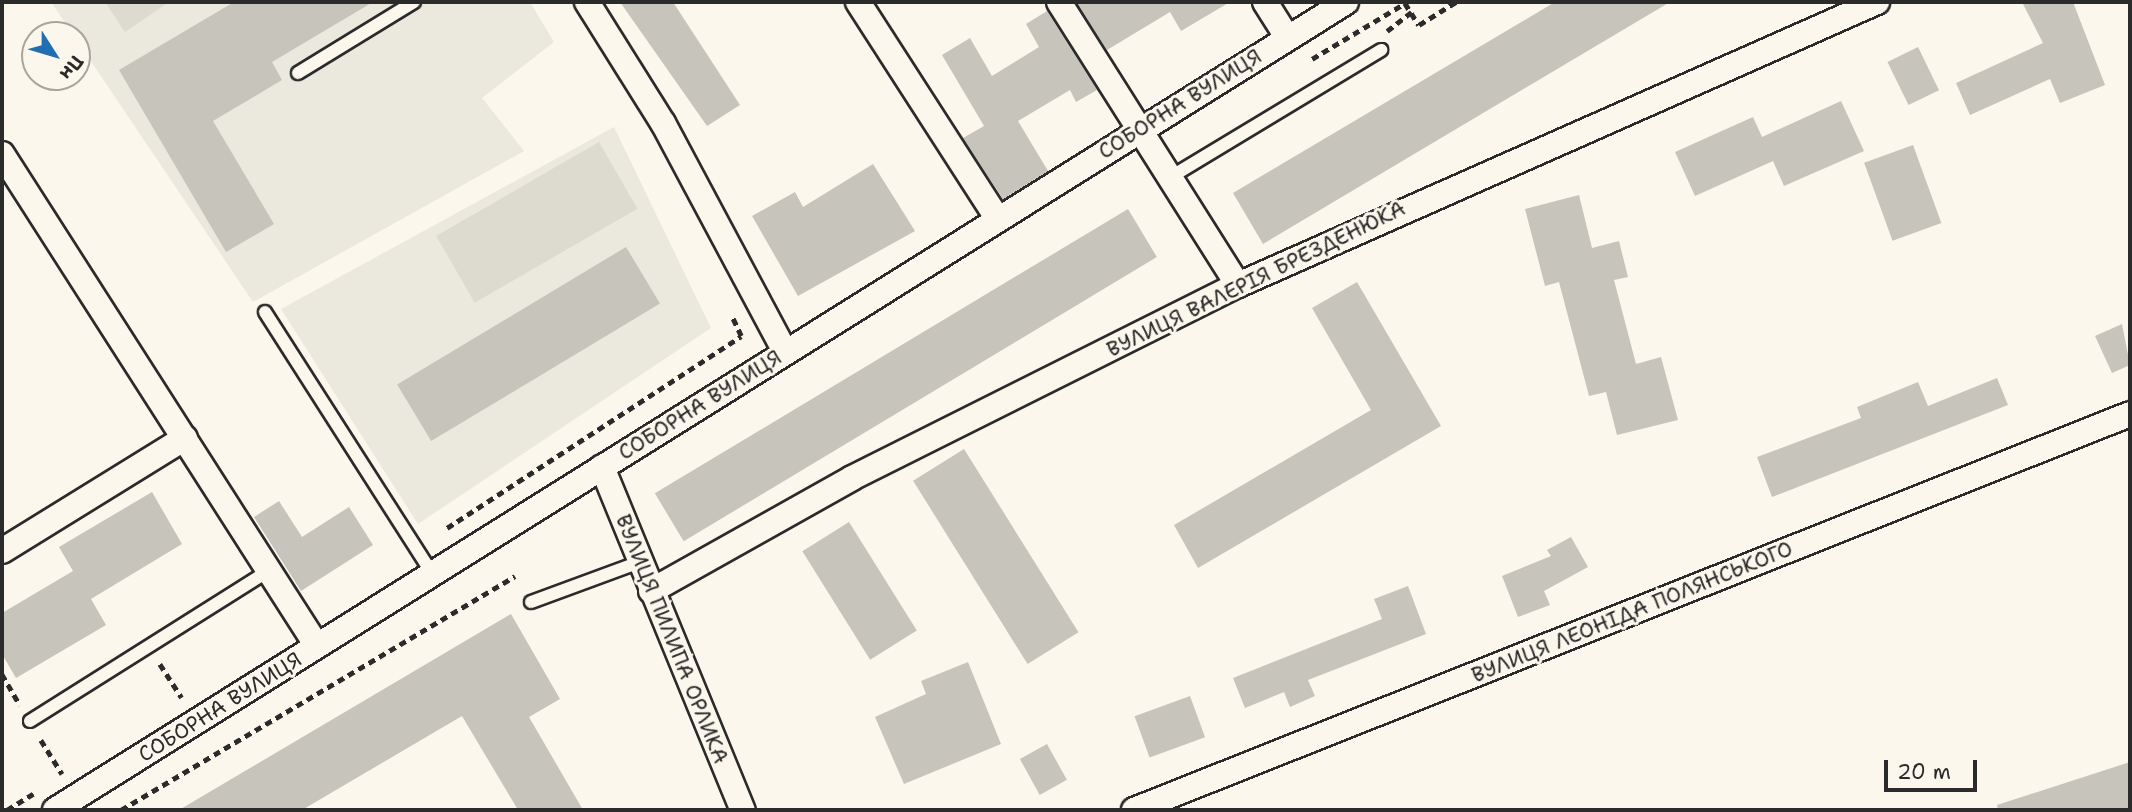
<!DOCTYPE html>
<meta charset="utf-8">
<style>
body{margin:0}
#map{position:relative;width:2132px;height:812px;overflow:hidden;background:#fbf7ec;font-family:"Shantell Sans",sans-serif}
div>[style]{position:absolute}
.built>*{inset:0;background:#ebe8de}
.green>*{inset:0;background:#dddad0;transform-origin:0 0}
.building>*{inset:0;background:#c7c4bc;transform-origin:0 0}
.path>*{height:4.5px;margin-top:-2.25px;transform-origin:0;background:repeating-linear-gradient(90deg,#2b2b2b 0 7px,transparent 0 12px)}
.roads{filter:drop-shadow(2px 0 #2b2b2b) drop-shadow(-2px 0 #2b2b2b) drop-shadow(0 2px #2b2b2b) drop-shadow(0 -2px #2b2b2b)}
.service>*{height:12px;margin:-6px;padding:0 6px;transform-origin:6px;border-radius:6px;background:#fbf7ec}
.minor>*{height:24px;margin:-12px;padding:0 12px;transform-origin:12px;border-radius:12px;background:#fbf7ec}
span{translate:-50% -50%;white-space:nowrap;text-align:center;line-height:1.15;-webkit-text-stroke:6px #fbf7ec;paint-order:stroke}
.street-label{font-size:21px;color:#2b2b2b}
.frame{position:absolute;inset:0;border:4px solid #2b2b2b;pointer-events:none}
.north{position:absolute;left:21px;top:21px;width:70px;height:70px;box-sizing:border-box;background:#fbf7ec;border:2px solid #a8a59f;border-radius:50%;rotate:127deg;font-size:19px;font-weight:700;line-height:28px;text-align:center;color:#2b2b2b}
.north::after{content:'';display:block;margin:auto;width:24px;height:32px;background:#1f6fb2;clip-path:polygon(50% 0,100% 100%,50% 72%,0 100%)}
.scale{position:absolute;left:1884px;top:760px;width:93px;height:32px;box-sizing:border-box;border:4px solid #2b2b2b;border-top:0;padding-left:9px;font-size:21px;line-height:24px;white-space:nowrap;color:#2b2b2b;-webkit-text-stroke:5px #fbf7ec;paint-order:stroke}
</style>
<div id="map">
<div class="built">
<div style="clip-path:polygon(51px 2px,530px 2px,554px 42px,482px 98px,524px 151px,253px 302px)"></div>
<div style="clip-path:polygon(614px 127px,711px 328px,418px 524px,281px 309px)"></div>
</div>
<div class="green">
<div style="clip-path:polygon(105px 2px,169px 2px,125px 32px)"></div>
<div style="left:599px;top:142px;width:77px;height:188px;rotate:60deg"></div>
</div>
<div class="building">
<div style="clip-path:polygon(234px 2px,373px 2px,272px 62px,282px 80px,213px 121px,274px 224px,226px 252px,119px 70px)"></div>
<div style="clip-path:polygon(620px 2px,673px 2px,740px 105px,707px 126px)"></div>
<div style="clip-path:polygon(1076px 2px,1230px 2px,1181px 31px,1170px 12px,1107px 50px)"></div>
<div style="clip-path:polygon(1555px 2px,1670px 2px,1263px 244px,1233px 193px)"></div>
<div style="clip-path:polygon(2022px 2px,2073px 2px,2105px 85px,2060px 103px,2050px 79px,1970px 115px,1956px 83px,2043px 43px)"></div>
<div style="clip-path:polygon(1047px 11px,1097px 90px,1076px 102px,1070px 90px,1018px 121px,1048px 171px,1003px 199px,963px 138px,984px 126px,942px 55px,970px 38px,992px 76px,1039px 47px,1026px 24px)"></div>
<div style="left:1918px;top:47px;width:48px;height:34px;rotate:64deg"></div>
<div style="clip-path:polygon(1841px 101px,1864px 151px,1784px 186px,1773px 161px,1695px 196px,1675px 152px,1753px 117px,1762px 137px)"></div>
<div style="left:1913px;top:145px;width:83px;height:52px;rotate:70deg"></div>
<div style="clip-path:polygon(873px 164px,915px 231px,798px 296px,752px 216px,795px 192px,803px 207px)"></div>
<div style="clip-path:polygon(1579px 195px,1592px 248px,1619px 241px,1628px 277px,1614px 280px,1636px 364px,1661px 357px,1678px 420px,1617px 435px,1606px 392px,1589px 396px,1559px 282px,1545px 286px,1525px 209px)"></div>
<div style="left:1128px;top:209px;width:56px;height:552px;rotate:59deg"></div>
<div style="left:626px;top:247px;width:66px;height:267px;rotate:59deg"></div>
<div style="clip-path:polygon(1357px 282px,1441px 426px,1198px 568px,1174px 525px,1371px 410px,1312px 308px)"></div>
<div style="clip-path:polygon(2122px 324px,2130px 365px,2112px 373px,2095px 336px)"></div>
<div style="clip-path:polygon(1997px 378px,2008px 405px,1772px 497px,1757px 457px,1861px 418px,1857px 407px,1918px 382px,1928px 406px)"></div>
<div style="left:964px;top:449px;width:216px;height:60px;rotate:58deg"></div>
<div style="clip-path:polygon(152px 492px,182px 544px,91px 599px,106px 625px,16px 678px,2px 654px,2px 613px,73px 571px,59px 547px)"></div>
<div style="clip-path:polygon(279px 501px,302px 537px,349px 507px,373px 545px,301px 591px,254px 517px)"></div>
<div style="left:849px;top:522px;width:128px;height:55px;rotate:58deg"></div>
<div style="clip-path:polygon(1571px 537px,1588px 567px,1544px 591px,1550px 605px,1518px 617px,1502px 576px,1551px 556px,1547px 550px)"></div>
<div style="clip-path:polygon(1408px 586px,1426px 634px,1308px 680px,1315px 696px,1290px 707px,1284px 692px,1245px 708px,1233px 678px,1382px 619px,1374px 599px)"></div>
<div style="clip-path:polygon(511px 614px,560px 699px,529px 717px,583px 810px,518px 810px,462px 716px,302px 810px,179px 810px)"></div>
<div style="clip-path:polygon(968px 662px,1001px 744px,904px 784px,875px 717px,926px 694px,921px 681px)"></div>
<div style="left:1190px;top:696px;width:44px;height:59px;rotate:70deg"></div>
<div style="left:1047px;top:744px;width:41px;height:31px;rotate:61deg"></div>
<div style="clip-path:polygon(2130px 762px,2130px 810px,1998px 810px,1997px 805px)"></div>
</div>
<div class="path">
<div style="left:1405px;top:3px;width:26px;rotate:58deg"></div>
<div style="left:1419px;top:25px;width:44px;rotate:-31.9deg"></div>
<div style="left:1387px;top:31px;width:31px;rotate:-38deg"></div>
<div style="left:1312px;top:59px;width:111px;rotate:-31deg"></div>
<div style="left:447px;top:528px;width:351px;rotate:-33.1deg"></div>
<div style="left:741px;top:336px;width:21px;rotate:-115deg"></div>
<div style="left:160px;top:664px;width:40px;rotate:57.1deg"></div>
<div style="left:2px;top:674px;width:36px;rotate:60deg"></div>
<div style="left:41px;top:740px;width:40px;rotate:58deg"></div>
<div style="left:7px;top:810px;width:31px;rotate:-32deg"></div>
<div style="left:121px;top:810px;width:458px;rotate:-30.7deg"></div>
</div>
<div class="roads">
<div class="service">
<div style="left:298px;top:73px;width:136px;rotate:-31.5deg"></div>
<div style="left:1169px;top:178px;width:248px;rotate:-31.1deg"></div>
<div style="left:265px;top:312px;width:310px;rotate:57.4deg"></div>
<div style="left:531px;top:602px;width:116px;rotate:-20.2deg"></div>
<div style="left:30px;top:721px;width:284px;rotate:-32.2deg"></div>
</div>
<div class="minor">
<div style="left:587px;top:2px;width:143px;rotate:57.9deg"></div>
<div style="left:663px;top:123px;width:257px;rotate:61.9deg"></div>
<div style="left:858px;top:2px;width:258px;rotate:57.2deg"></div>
<div style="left:1059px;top:2px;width:335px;rotate:57.7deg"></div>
<div style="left:1265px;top:2px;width:41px;rotate:57.8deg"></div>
<div style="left:2px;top:154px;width:584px;rotate:57.37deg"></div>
<div style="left:602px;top:467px;width:371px;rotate:67.7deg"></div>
<div style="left:2px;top:551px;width:215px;rotate:-31.7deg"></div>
<div style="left:651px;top:591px;width:231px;rotate:-29.3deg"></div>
<div style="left:852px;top:478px;width:432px;rotate:-26.6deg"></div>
<div style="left:1238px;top:285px;width:699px;rotate:-23.89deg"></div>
<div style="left:55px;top:810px;width:1523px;rotate:-32.04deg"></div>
<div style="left:1134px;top:810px;width:1072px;rotate:-21.68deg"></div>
</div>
</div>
<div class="street-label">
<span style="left:1180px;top:104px;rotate:-32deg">СОБОРНА ВУЛИЦЯ</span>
<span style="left:1256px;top:279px;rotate:-26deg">ВУЛИЦЯ ВАЛЕРІЯ БРЕЗДЕНЮКА</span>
<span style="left:700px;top:405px;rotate:-32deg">СОБОРНА ВУЛИЦЯ</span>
<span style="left:1632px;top:612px;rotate:-22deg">ВУЛИЦЯ ЛЕОНІДА ПОЛЯНСЬКОГО</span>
<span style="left:672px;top:639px;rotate:68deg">ВУЛИЦЯ ПИЛИПА ОРЛИКА</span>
<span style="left:220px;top:707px;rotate:-32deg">СОБОРНА ВУЛИЦЯ</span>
</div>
<div class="frame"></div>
<div class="north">Пн</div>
<div class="scale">20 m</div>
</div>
